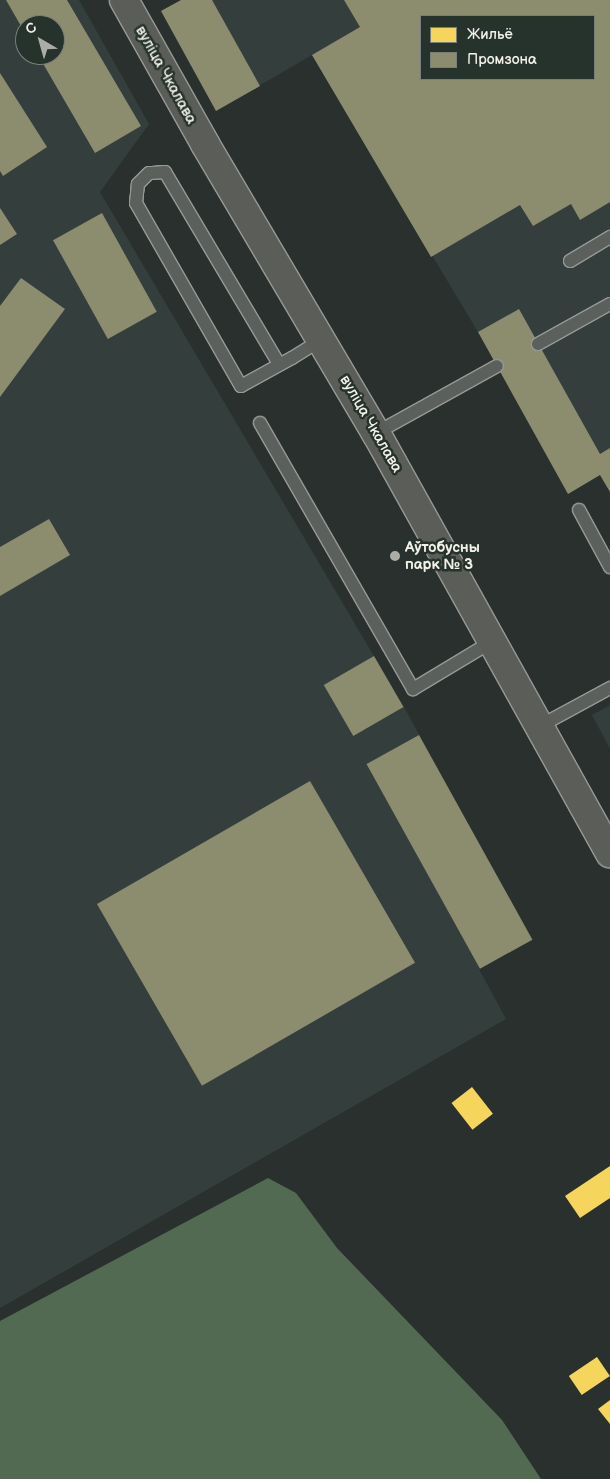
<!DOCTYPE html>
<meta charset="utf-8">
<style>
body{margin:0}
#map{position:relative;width:610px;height:1479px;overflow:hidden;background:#29302d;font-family:"Balsamiq Sans",sans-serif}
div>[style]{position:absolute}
.built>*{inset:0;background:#343f3d}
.green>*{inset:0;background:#536a52}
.homes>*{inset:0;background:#f6d55c;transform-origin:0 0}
.industry>*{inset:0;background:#8c8c6e;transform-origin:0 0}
.roads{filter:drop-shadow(1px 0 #969996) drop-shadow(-1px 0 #969996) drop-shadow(0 1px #969996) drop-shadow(0 -1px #969996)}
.lane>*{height:12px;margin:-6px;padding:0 6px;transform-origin:6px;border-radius:6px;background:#5c605c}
.highway>*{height:28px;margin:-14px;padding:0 14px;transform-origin:14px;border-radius:14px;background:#5b5d58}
.dots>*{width:14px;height:14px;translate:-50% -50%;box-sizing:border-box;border:2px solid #26332d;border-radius:50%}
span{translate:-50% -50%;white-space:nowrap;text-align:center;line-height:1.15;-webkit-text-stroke:5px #26332d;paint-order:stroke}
.street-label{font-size:15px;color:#f4f1e8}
.poi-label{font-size:15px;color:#f4f1e8;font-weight:700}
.left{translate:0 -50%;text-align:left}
.legend{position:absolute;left:420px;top:15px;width:175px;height:65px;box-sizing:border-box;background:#26332d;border:1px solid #787f78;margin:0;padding:6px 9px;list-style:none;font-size:15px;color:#f4f1e8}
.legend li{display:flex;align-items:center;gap:10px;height:25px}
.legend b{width:25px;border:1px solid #787f78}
.north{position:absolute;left:15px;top:15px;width:50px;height:50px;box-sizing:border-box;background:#26332d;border:1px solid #787f78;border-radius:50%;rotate:322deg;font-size:14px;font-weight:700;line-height:20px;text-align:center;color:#f4f1e8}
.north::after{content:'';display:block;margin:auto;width:18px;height:22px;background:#adada7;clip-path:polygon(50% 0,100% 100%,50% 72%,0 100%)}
</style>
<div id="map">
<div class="built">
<div style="clip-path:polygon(evenodd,0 0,79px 0,149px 124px,100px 192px,404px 707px,531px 940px,479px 969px,506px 1019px,0 1308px,0 0,25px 25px,55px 25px,55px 55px,25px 55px,25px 25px)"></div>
<div style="clip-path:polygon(evenodd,181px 0,610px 0,610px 492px,600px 475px,568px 494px,478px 332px,312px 55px,216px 111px,161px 11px,181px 0,421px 16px,594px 16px,594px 79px,421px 79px,421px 16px)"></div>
<div style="clip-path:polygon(610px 705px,610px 749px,592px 715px)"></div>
</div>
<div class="green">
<div style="clip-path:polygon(268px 1178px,296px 1193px,337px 1248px,502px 1420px,541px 1479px,0 1479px,0 1321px)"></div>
</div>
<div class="homes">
<div style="left:472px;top:1087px;width:34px;height:26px;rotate:52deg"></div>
<div style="clip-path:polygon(610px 1166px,610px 1198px,580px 1218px,565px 1196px)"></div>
<div style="left:597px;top:1357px;width:23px;height:34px;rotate:56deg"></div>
<div style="clip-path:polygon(610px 1400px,610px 1424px,598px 1409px)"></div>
</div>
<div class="industry">
<div style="clip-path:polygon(6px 0,67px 0,141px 126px,95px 153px,38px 55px,55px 55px,55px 25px,25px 25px,25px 33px)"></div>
<div style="clip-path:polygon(181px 0,212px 0,260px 86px,216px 111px,161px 11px)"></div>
<div style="clip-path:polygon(evenodd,344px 0,610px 0,610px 202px,580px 220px,571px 204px,533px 226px,520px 205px,431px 257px,312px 55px,360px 27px,344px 0,421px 16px,594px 16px,594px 79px,421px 79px,421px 16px)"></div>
<div style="clip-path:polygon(0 73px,47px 147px,3px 176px,0 171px)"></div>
<div style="clip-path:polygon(0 208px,17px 234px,0 245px)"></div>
<div style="left:102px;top:213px;width:113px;height:56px;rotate:61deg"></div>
<div style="clip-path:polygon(21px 278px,65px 309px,0 397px,0 306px)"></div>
<div style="clip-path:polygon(519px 309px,600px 454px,610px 448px,610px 492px,600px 475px,568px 494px,478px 332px)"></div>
<div style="clip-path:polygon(49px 519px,70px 555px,0 596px,0 547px)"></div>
<div style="left:374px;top:656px;width:59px;height:58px;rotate:60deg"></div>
<div style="left:419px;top:735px;width:234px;height:60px;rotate:61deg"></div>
<div style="left:310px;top:781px;width:210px;height:246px;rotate:60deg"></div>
</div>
<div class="roads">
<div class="lane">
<div style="left:570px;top:261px;width:47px;rotate:-31deg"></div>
<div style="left:538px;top:344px;width:82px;rotate:-29.1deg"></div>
<div style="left:279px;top:364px;width:223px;rotate:-120.7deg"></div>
<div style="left:165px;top:172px;width:16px;rotate:176deg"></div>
<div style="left:149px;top:173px;width:16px;rotate:135deg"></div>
<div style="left:138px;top:184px;width:19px;rotate:96deg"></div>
<div style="left:136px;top:203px;width:211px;rotate:60.2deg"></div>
<div style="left:241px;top:386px;width:58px;rotate:-28.8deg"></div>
<div style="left:292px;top:358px;width:34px;rotate:-32deg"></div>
<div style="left:260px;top:423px;width:307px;rotate:60.1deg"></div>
<div style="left:413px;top:689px;width:93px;rotate:-31deg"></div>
<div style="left:376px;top:433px;width:138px;rotate:-29deg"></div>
<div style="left:579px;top:510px;width:65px;rotate:61.5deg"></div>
<div style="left:540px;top:726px;width:80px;rotate:-28.5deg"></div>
</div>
<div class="highway">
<div style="left:124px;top:0;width:165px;rotate:60.6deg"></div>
<div style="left:205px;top:144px;width:336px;rotate:59.4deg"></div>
<div style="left:376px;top:433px;width:481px;rotate:60.9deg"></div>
</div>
</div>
<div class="dots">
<div style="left:395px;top:556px;background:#adada7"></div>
</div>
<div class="street-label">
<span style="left:166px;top:75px;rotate:61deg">вуліца Чкалава</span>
<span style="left:371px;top:424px;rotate:60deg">вуліца Чкалава</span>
</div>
<div class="poi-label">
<span class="left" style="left:405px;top:556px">Аўтобусны<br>парк № 3</span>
</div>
<ul class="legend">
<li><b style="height:14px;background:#f6d55c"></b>Жильё</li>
<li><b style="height:14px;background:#8c8c6e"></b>Промзона</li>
</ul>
<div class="north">С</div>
</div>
